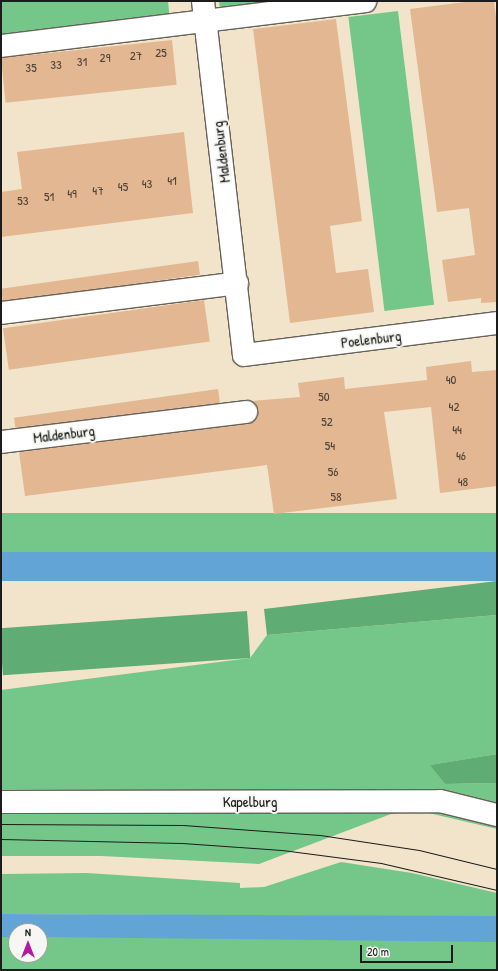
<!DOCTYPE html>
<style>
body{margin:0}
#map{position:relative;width:498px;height:971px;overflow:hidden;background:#f1e4cb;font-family:"Patrick Hand",sans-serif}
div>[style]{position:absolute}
.green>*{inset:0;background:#75c789;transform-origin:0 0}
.forest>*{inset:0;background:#60ac75;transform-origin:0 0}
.water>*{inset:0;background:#63a4d6;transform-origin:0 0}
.building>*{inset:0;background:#e3b791;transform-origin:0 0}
.roads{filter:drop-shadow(1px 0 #676259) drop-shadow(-1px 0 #676259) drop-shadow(0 1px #676259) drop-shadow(0 -1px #676259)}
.street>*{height:22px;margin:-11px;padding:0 11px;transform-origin:11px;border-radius:11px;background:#fff}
.tram>*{height:1px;margin:-0.5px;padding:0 0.5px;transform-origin:0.5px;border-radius:0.5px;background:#1c1c1c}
span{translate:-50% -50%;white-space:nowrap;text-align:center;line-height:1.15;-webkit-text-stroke:4px #f6f6f2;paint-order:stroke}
.number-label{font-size:13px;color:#4e4339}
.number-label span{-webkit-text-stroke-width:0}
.street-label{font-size:15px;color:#1c1c1c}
.frame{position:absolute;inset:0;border:2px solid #1c1c1c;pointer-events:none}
.north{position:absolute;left:8px;top:923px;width:40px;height:40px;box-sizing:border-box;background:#f6f6f2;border:1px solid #9f9f9c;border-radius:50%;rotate:0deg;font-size:11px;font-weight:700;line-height:16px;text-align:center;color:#1c1c1c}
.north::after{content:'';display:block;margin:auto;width:14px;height:18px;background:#b5179e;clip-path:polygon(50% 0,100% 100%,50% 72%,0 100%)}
.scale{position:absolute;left:360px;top:945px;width:93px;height:18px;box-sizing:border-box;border:2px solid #1c1c1c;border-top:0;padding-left:5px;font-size:12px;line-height:14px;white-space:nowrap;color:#1c1c1c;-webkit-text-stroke:3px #f6f6f2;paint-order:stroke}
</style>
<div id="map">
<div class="green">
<div style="clip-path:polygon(1px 1px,168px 1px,170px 21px,1px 38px)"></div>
<div style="clip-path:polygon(219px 1px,293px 1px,220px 10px)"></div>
<div style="left:398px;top:11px;width:296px;height:50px;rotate:83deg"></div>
<div style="left:497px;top:513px;width:40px;height:500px;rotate:90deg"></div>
<div style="clip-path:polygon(497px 615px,497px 754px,431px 765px,445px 784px,497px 783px,497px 808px,1px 797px,1px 690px,250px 658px,267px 635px)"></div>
<div style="clip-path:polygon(410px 807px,497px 821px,497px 829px,420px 811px,391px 814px,259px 864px,101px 856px,1px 856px,1px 809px)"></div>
<div style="clip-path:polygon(evenodd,341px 862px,412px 873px,497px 893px,497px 970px,1px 970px,1px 921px,358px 916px,1px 914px,1px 874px,87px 873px,240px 883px,240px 888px,264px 887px,341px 862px,16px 931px,40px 931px,40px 955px,16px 955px,16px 931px)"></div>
</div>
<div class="forest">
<div style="clip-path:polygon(497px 581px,497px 615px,267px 635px,264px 609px)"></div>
<div style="left:247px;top:611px;width:47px;height:248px;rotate:86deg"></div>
<div style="clip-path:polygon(497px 754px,497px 783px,445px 784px,430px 765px)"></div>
</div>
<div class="water">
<div style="left:497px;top:552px;width:29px;height:500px;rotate:90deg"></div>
<div style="clip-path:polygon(1px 914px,497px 916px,497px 942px,40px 937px,40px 931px,16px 931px,16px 937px,1px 937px)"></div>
</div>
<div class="building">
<div style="clip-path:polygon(473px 1px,494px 1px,497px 25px,497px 302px,481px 303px,481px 298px,448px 302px,442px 260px,475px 255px,469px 208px,437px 212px,410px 9px)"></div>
<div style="clip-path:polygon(336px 19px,362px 221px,330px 226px,336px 273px,368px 269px,374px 312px,290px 323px,253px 29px)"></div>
<div style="left:172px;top:40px;width:45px;height:172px;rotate:84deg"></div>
<div style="clip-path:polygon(184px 132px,193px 213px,1px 237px,1px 192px,22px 189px,17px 152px)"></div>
<div style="left:198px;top:261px;width:14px;height:199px;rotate:82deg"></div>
<div style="left:204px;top:300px;width:42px;height:203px;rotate:82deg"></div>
<div style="clip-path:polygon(471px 361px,472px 372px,497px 370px,497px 486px,440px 493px,431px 407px,384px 412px,397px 499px,274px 514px,267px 465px,25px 496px,19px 452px,248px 424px,258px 417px,258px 410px,252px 401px,300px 397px,298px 383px,344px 377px,345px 389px,427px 380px,426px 367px)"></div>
<div style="left:218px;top:389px;width:14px;height:206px;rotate:82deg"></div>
</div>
<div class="roads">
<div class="street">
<div style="left:203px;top:1px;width:356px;rotate:83.4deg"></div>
<div style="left:244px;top:355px;width:255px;rotate:-7.2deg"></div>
<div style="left:1px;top:46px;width:367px;rotate:-7deg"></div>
<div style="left:1px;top:313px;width:238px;rotate:-7.2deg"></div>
<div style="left:1px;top:442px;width:247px;rotate:-7deg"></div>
<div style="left:1px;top:802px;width:439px;rotate:-0.1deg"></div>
<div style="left:440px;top:801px;width:59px;rotate:13.8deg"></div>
</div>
</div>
<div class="tram">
<div style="left:1px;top:824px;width:182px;rotate:0.3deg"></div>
<div style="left:183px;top:825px;width:137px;rotate:4.2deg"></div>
<div style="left:320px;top:835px;width:100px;rotate:8.6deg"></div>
<div style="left:419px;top:850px;width:80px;rotate:13.7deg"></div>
<div style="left:1px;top:839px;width:181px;rotate:1.3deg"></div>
<div style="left:182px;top:843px;width:100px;rotate:4deg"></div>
<div style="left:282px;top:850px;width:100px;rotate:7.5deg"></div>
<div style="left:381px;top:863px;width:119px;rotate:13.1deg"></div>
</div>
<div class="number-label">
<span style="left:161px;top:52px">25</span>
<span style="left:136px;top:55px">27</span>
<span style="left:105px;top:57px">29</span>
<span style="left:82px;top:61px">31</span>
<span style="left:56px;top:64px">33</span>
<span style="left:31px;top:67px">35</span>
<span style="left:172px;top:180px">41</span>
<span style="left:147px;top:183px">43</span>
<span style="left:123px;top:186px">45</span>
<span style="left:98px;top:190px">47</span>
<span style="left:72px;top:193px">49</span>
<span style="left:49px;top:196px">51</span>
<span style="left:23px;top:200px">53</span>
<span style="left:451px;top:379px">40</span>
<span style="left:324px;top:396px">50</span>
<span style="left:454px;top:406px">42</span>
<span style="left:327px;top:421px">52</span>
<span style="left:457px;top:429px">44</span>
<span style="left:330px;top:445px">54</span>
<span style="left:461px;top:455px">46</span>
<span style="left:333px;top:471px">56</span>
<span style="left:463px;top:481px">48</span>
<span style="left:336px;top:496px">58</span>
</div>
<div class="street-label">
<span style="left:221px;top:152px;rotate:-97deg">Maldenburg</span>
<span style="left:371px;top:339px;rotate:-7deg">Poelenburg</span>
<span style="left:64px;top:434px;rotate:-7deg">Maldenburg</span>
<span style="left:250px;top:802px">Kapelburg</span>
</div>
<div class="frame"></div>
<div class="north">N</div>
<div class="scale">20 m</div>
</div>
